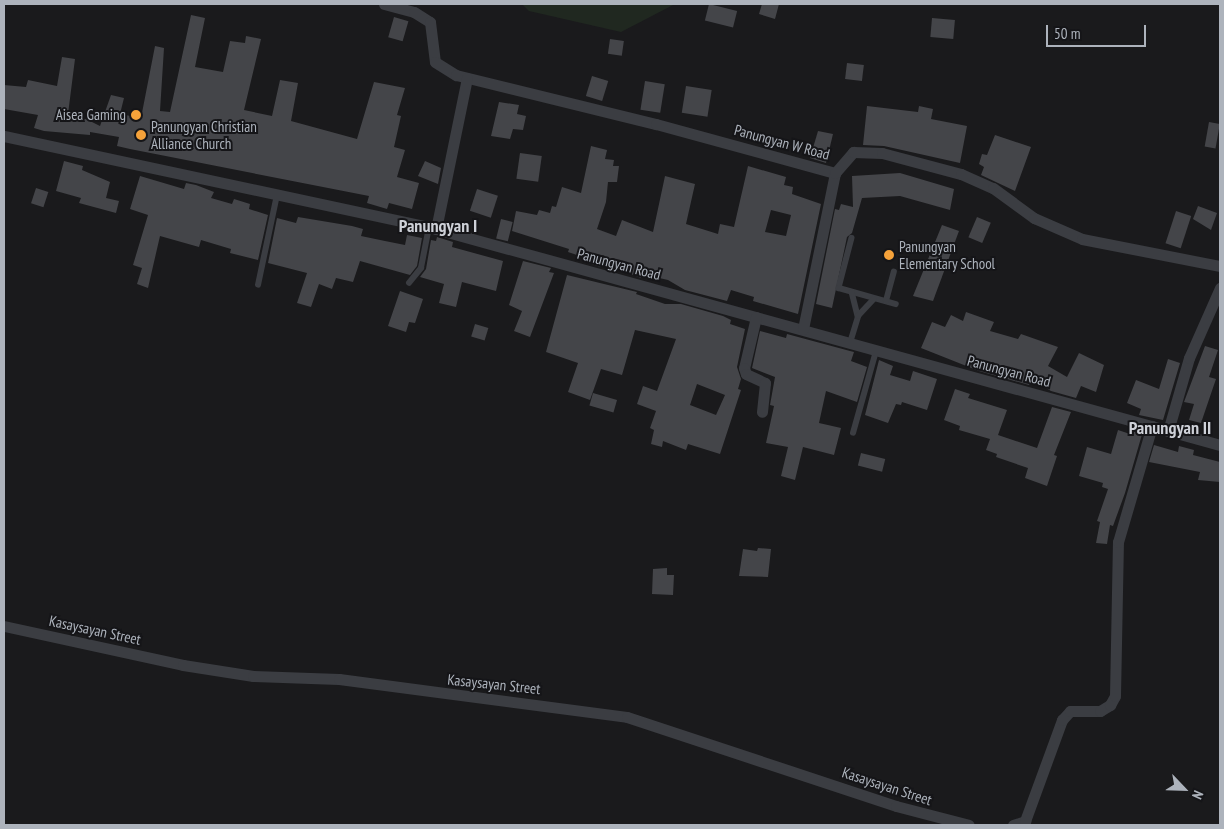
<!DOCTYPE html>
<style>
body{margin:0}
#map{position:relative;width:1224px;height:829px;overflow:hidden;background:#1a1a1c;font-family:"PT Sans Narrow",sans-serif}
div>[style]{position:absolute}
.green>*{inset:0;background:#202820}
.building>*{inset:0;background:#444549;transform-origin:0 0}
.lane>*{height:5.5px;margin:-2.75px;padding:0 2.75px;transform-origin:2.75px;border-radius:2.75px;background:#3b3d42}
.street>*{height:11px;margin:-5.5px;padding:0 5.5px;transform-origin:5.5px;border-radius:5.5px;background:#3b3d42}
.dots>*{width:14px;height:14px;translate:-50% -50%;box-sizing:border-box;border:2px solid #151518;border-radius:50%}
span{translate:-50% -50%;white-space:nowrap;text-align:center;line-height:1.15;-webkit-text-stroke:4px #151518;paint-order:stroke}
.poi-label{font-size:15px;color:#adb3bc}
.right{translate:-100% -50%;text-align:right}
.left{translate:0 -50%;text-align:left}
.street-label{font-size:15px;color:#adb3bc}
.quarter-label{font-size:18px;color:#ced1d8;font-weight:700}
.frame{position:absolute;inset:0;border:5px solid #adb3bc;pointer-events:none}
.north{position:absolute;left:1159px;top:764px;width:50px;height:50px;-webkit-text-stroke:4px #151518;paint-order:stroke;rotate:114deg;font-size:14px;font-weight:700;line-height:20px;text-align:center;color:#adb3bc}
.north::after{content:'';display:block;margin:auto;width:18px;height:22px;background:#adb3bc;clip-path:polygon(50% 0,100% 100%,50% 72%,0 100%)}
.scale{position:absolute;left:1046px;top:25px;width:100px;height:22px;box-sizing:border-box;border:2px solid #adb3bc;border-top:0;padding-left:6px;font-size:15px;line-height:18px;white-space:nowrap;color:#adb3bc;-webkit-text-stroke:4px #151518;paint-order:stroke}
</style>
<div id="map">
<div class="green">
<div style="clip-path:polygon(522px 4px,675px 4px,621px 32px,529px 11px)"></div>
</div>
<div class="building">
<div style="left:709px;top:4px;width:29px;height:17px;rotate:14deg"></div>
<div style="clip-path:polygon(762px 4px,779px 4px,775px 19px,759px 14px)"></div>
<div style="clip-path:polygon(191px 15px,205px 18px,195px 67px,223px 72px,230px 41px,245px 43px,246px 36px,261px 39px,244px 110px,272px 116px,280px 80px,298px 83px,291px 121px,357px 139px,374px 82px,405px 88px,397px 115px,401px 116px,394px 147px,405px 150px,397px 177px,419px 183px,412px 209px,389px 203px,387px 209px,367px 203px,369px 196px,130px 149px,117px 146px,119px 137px,90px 132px,90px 135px,44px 131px,34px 128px,38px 115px,4px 109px,4px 85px,26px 87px,28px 80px,57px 86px,62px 57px,75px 59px,67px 122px,86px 119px,100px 126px,111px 95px,124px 98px,120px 114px,141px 118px,155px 46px,164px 48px,160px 111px,170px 112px)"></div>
<div style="left:394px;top:17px;width:15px;height:21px;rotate:16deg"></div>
<div style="left:932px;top:18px;width:23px;height:19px;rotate:5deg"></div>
<div style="left:610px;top:39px;width:14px;height:15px;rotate:8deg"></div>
<div style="left:847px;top:63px;width:17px;height:16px;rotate:7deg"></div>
<div style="left:592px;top:76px;width:17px;height:21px;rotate:17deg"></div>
<div style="left:645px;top:81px;width:20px;height:29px;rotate:9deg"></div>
<div style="left:686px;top:86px;width:26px;height:27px;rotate:9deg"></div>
<div style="clip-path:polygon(499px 102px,519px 105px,517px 114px,526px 116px,523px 130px,513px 129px,510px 139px,491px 136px)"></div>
<div style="clip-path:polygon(867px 106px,918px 112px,919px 106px,933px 109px,931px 119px,967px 126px,960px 163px,884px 146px,863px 145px)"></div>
<div style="left:1209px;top:122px;width:11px;height:25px;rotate:10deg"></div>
<div style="clip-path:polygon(818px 131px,833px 134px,826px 163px,810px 158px)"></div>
<div style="clip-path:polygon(995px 135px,1031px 147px,1015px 191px,981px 175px,984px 167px,979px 164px,982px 154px,987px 155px)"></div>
<div style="clip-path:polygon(evenodd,591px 146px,607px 150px,605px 159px,614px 160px,613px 166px,619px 166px,617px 182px,608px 182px,606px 202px,597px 229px,616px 236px,622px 220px,653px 232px,665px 176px,695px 184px,686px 224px,718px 234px,720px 224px,734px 227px,748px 166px,786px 177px,784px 185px,793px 187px,792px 194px,821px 204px,798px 314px,753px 301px,754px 297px,731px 290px,727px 301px,685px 290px,668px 280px,642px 274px,641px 278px,602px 263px,601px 267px,588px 263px,589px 259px,568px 252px,569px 249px,512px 231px,516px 211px,537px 215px,539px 210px,550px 213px,552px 206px,556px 207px,562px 187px,581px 193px,591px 146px,771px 210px,791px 215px,786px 236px,765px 232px,771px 210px)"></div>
<div style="left:520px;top:153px;width:22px;height:26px;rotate:8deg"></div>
<div style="clip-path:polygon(64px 161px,83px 166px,82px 170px,110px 182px,106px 198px,119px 201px,116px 213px,79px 203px,81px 198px,56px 191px)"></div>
<div style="clip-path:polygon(425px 161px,441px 168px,438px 184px,418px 176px)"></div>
<div style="clip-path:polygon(900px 173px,954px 189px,950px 210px,900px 196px,862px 198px,852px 233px,847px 237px,832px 308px,816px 304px,835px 209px,839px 210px,841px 204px,853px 207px,852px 176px)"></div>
<div style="clip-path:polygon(140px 176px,184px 189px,186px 183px,196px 185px,214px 192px,211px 198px,232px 204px,234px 199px,250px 204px,249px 209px,268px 215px,258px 260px,230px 253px,231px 249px,201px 240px,199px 247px,160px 236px,148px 288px,137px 284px,142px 268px,133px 265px,148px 215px,130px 209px)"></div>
<div style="left:36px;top:188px;width:13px;height:16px;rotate:18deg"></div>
<div style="left:477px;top:189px;width:22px;height:23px;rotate:18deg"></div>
<div style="clip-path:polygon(1198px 206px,1217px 213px,1211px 230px,1193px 219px)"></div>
<div style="left:1176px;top:211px;width:16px;height:34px;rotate:18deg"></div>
<div style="clip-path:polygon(298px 217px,352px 226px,363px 229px,361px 236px,385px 241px,405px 245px,407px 235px,422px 238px,417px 266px,410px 275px,360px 261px,353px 282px,336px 278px,332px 289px,319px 284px,311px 307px,297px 303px,307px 273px,268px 263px,277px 218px,296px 223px)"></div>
<div style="left:977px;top:217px;width:15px;height:22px;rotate:23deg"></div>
<div style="left:501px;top:219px;width:12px;height:20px;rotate:14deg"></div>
<div style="clip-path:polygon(942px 225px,959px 231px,933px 301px,913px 296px)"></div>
<div style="clip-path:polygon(437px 237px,453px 242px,452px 247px,503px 261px,496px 291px,462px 282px,456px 307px,439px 303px,444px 284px,420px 277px,426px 269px,431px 240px,436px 241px)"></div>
<div style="clip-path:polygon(523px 261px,551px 268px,549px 272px,554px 273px,530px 337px,514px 331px,522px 311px,509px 305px)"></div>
<div style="clip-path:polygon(evenodd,567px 275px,637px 292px,636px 294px,665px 304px,681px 304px,723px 316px,731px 320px,730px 324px,745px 329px,737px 367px,741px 379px,738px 389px,741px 390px,720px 454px,688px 444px,686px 450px,663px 441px,662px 447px,651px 444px,654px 430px,650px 428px,656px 411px,637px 404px,643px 386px,657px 391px,676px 339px,635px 330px,622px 375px,601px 369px,590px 400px,568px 392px,578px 363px,546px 352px,567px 275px,697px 384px,725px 395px,716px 415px,690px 405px,697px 384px)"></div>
<div style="clip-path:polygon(400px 291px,423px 299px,415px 323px,409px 322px,406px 332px,388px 326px)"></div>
<div style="clip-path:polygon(966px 312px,994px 322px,990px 331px,1018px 339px,1021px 334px,1058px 347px,1048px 366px,1067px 377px,1079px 353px,1104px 365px,1096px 392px,1081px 386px,1076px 398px,1051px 391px,1032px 379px,1029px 385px,979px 371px,921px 348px,932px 322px,945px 327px,951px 315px,963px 321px)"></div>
<div style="left:475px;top:324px;width:14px;height:13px;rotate:17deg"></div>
<div style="clip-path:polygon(760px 331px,786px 338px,787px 334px,850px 351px,854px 352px,851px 361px,867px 367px,857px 402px,826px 391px,819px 423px,841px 428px,834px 455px,803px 447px,795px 480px,781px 476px,788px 447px,766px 443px,774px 406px,770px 405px,775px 377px,752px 368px)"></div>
<div style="clip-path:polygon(1205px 346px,1218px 350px,1209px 377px,1216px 379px,1201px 423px,1189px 420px,1194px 404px,1184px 402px)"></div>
<div style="clip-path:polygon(1168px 359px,1180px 363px,1163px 420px,1139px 415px,1141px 409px,1127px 403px,1136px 380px,1159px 389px)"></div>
<div style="clip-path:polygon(879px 360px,893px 366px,890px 375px,910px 381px,913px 371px,937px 379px,927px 410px,902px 402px,901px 405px,896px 404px,888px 423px,865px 415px)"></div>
<div style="clip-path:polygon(955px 389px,970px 394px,968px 398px,1007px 410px,998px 435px,1037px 448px,1052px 407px,1071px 412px,1054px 455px,1057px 456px,1047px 486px,1025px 478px,1028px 468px,996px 457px,997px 454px,986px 450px,990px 439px,959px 430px,960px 426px,944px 420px)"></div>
<div style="left:593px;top:393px;width:25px;height:13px;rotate:16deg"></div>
<div style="clip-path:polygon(1135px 429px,1143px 431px,1125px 493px,1113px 526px,1110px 525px,1107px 544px,1096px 543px,1100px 522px,1097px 521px,1108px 489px,1102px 487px,1103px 483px,1079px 476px,1087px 447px,1111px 454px,1118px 430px,1133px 435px)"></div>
<div style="clip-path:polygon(1154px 445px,1178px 452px,1179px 446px,1194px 450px,1193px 455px,1220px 462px,1220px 482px,1198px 480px,1200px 472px,1149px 462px)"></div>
<div style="left:861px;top:453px;width:25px;height:13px;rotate:14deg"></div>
<div style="clip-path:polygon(758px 548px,771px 549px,768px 577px,739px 576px,743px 549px,757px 551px)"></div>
<div style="clip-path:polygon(667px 568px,667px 575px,674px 575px,673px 595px,652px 594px,653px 569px)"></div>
</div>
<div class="lane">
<div style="left:852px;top:238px;width:52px;rotate:104.6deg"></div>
<div style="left:839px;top:288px;width:59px;rotate:15.7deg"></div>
<div style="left:409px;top:283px;width:19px;rotate:-51deg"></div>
<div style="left:421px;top:268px;width:42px;rotate:-79deg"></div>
<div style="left:258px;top:285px;width:92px;rotate:-78.1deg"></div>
<div style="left:852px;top:292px;width:25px;rotate:76deg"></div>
<div style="left:886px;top:301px;width:30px;rotate:-75deg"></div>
<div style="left:850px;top:343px;width:28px;rotate:-73deg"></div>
<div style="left:858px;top:316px;width:23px;rotate:-47deg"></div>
<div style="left:853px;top:433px;width:85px;rotate:-74.3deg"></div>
</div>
<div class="street">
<div style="left:384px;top:4px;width:31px;rotate:15deg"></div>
<div style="left:414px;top:12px;width:19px;rotate:32deg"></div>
<div style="left:430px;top:22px;width:40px;rotate:82.9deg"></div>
<div style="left:435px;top:62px;width:25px;rotate:32deg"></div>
<div style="left:456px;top:75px;width:206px;rotate:13.8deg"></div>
<div style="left:656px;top:124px;width:186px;rotate:15.3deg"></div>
<div style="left:4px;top:136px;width:435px;rotate:12.1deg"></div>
<div style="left:429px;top:227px;width:820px;rotate:15.41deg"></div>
<div style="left:436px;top:229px;width:154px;rotate:-78.4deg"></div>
<div style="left:756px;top:317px;width:52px;rotate:103.2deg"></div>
<div style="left:744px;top:368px;width:6px;rotate:72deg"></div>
<div style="left:746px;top:374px;width:21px;rotate:25deg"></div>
<div style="left:765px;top:383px;width:29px;rotate:96deg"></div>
<div style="left:803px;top:329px;width:159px;rotate:-78.4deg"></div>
<div style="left:835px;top:173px;width:28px;rotate:-49deg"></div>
<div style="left:853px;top:152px;width:29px;rotate:2deg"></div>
<div style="left:882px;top:153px;width:82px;rotate:14.9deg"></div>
<div style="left:961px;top:174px;width:35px;rotate:24deg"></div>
<div style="left:993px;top:188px;width:51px;rotate:36.2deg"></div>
<div style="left:1034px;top:218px;width:52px;rotate:23.6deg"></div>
<div style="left:1082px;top:239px;width:141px;rotate:11.1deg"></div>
<div style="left:1168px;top:431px;width:76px;rotate:-74deg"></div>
<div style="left:1189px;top:358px;width:77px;rotate:-66.1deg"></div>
<div style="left:4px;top:626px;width:183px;rotate:12.3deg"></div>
<div style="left:183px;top:665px;width:71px;rotate:8.9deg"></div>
<div style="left:253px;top:676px;width:86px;rotate:2deg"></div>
<div style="left:339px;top:679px;width:290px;rotate:7.5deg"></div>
<div style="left:627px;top:717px;width:283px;rotate:18.3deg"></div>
<div style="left:896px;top:806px;width:75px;rotate:14.6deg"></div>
<div style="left:1013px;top:825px;width:13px;rotate:-18deg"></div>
<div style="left:1025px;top:821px;width:108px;rotate:-69.9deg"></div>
<div style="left:1062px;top:720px;width:12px;rotate:-48deg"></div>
<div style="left:1070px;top:711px;width:30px"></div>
<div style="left:1100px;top:711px;width:12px;rotate:-31deg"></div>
<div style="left:1110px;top:705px;width:10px;rotate:-61deg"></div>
<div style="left:1115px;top:696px;width:154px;rotate:-88.9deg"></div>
<div style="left:1118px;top:542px;width:121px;rotate:-73.7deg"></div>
</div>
<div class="dots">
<div style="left:136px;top:115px;background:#f5a23a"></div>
<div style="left:141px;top:135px;background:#f5a23a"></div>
<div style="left:889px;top:255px;background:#f5a23a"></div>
</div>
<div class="poi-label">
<span class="right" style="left:126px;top:115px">Aisea Gaming</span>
<span class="left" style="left:151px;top:135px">Panungyan Christian<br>Alliance Church</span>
<span class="left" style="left:899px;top:255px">Panungyan<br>Elementary School</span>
</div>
<div class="street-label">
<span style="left:782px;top:142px;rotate:15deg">Panungyan W Road</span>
<span style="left:619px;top:264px;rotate:15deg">Panungyan Road</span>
<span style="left:1009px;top:371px;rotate:15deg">Panungyan Road</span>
<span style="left:95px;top:630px;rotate:12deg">Kasaysayan Street</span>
<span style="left:494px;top:684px;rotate:6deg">Kasaysayan Street</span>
<span style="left:887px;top:786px;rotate:18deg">Kasaysayan Street</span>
</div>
<div class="quarter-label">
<span style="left:438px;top:226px">Panungyan I</span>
<span style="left:1170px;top:428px">Panungyan II</span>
</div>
<div class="frame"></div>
<div class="north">N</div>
<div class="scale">50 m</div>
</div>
